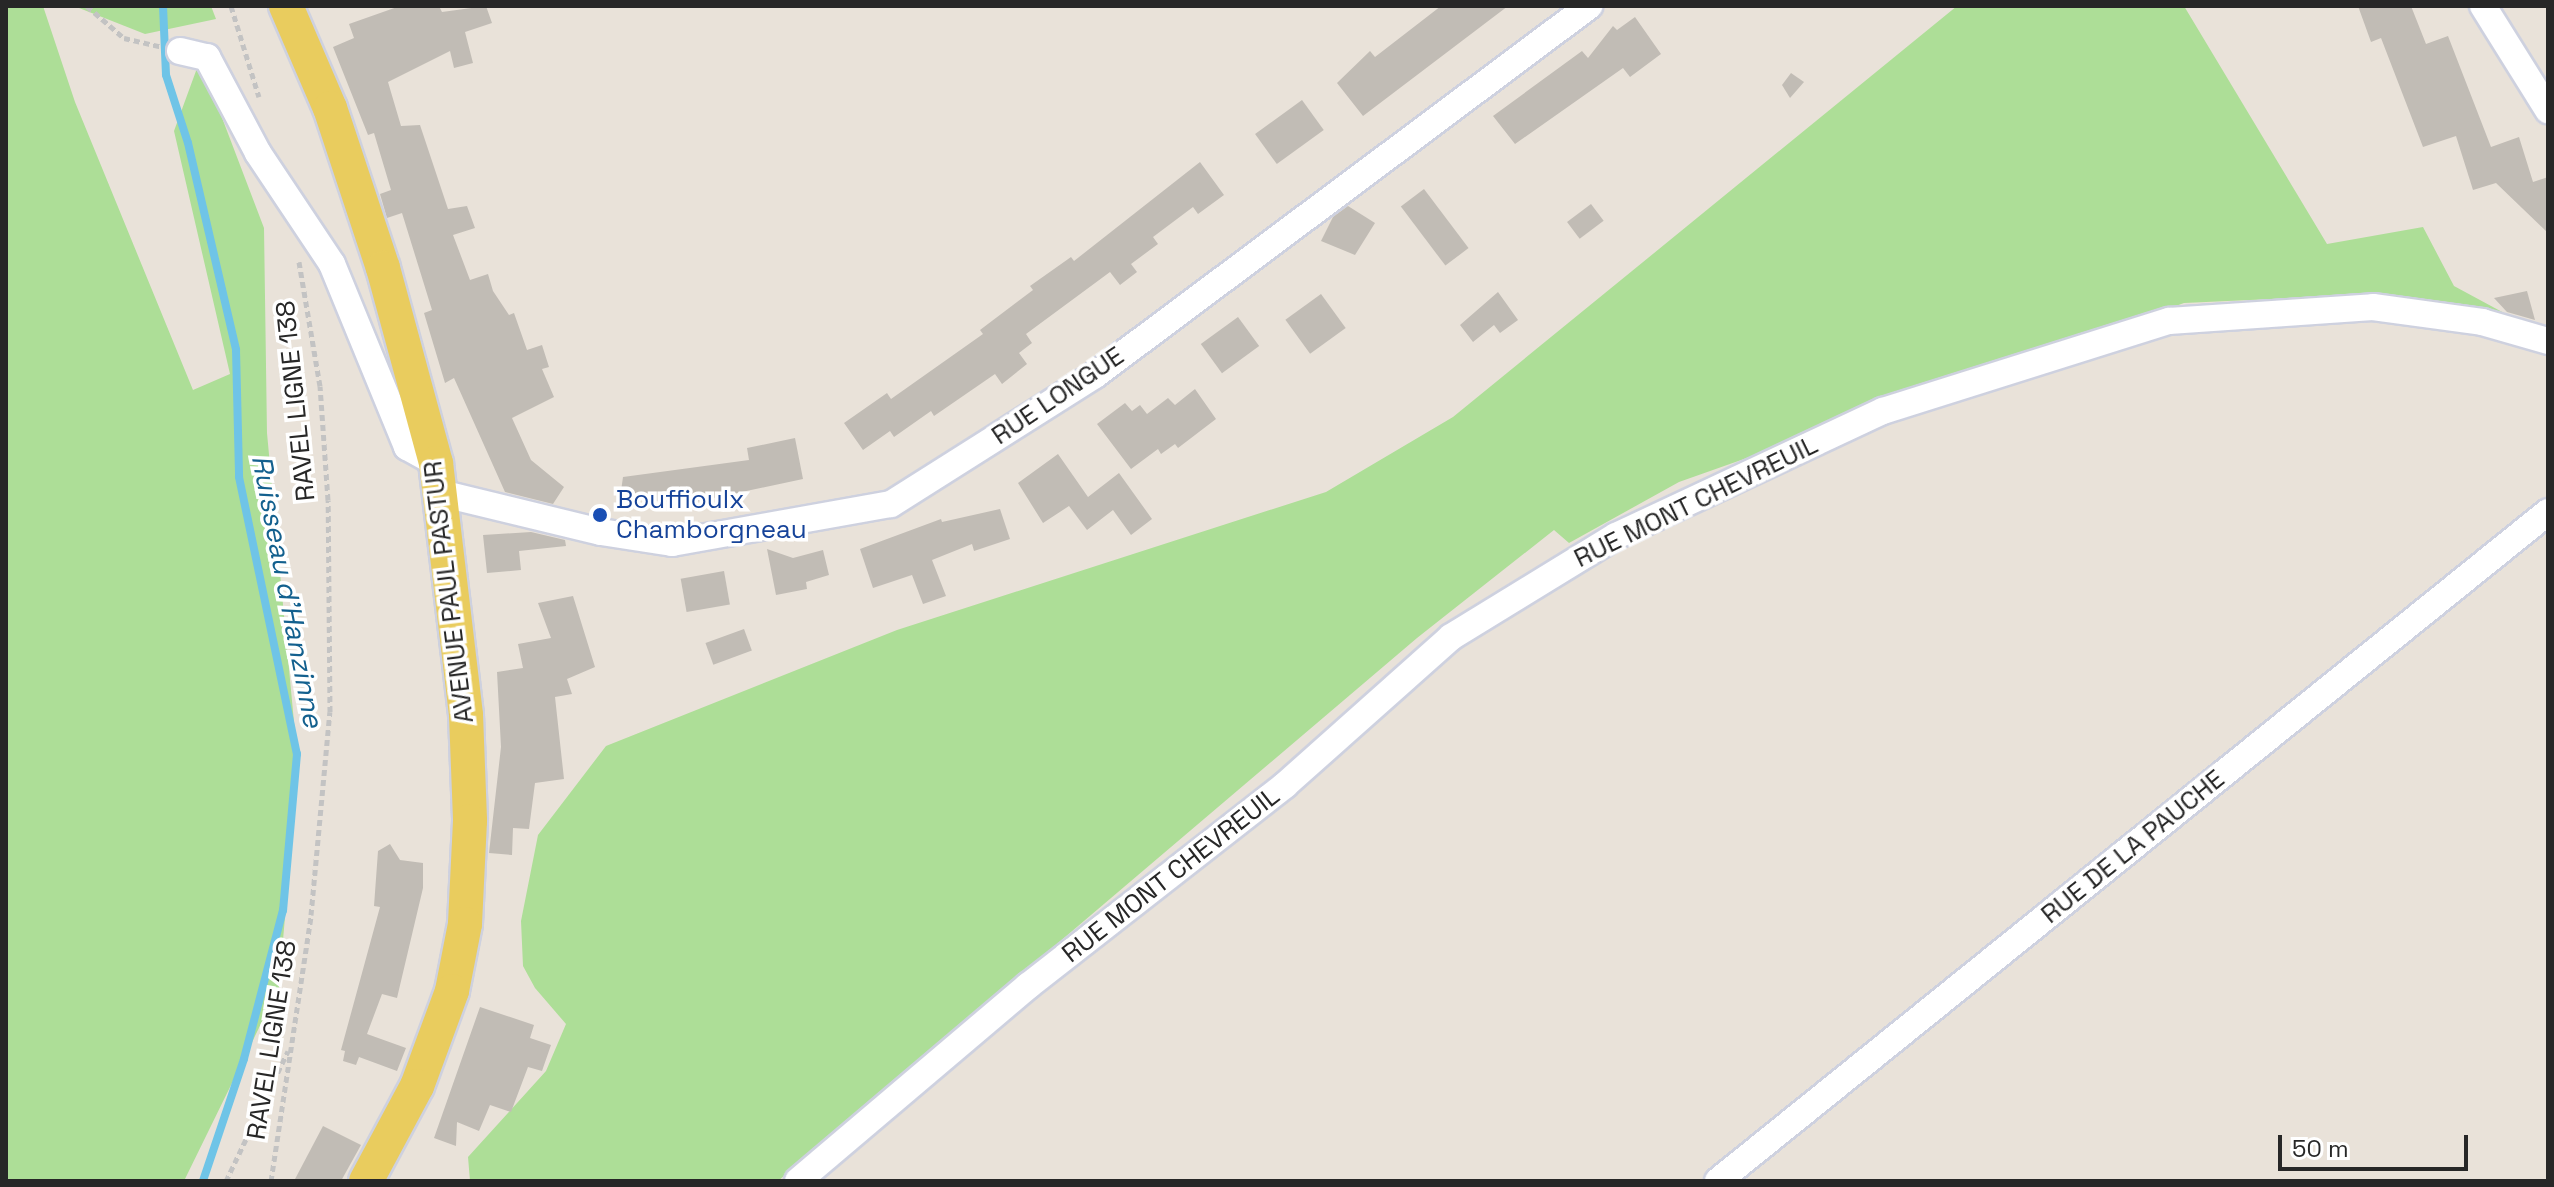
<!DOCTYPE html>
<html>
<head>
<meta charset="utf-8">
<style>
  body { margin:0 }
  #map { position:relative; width:2554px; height:1187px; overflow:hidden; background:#e9e2d9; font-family:"Space Grotesk",sans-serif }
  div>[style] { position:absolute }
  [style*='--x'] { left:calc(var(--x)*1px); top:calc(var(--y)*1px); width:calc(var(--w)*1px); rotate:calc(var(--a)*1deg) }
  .green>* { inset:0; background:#adde97 }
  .stream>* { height:8px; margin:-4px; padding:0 4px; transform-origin:4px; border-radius:4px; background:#6fc4e7 }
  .building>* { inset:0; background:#c1bcb5; transform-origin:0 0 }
  .path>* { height:5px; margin-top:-2.5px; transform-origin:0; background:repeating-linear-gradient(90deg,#c3c3c3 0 6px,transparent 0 10px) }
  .roads { filter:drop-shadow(2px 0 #ced1df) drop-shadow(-2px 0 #ced1df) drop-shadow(0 2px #ced1df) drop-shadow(0 -2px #ced1df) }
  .minor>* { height:26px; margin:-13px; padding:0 13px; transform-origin:13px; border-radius:13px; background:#fff }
  .major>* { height:34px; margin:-17px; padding:0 17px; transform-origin:17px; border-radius:17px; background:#e9cc5e }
  .dots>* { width:22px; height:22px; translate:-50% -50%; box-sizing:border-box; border:4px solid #fff; border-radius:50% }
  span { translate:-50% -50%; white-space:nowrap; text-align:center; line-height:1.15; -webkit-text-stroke:7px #fff; paint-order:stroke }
  .street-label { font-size:26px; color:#272727 }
  .transit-label { font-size:26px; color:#164399 }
  .left { translate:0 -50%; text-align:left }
  .water-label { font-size:28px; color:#13608e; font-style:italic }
  .frame { position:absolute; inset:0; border:8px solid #272727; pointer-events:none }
  .scale { position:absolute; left:2278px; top:1135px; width:190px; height:36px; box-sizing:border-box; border:4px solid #272727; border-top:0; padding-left:10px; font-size:24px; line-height:28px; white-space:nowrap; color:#272727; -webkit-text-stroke:6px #fff; paint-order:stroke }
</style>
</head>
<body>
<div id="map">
  <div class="green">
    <i style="clip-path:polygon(6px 6px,43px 6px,75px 102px,193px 390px,230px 374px,174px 131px,200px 60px,264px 228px,267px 433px,298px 765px,279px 987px,184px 1181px,6px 1181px)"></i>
    <i style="clip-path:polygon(74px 6px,211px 6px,216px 19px,145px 34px)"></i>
    <i style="clip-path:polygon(1957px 6px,2184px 6px,2327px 244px,2423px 227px,2454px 286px,2504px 313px,2380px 294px,2184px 303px,1679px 482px,1569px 543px,1554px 530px,1417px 638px,778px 1181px,470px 1181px,468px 1157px,546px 1071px,566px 1024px,535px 988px,523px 966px,521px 921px,538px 835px,606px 746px,897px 630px,1326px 492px,1453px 417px)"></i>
  </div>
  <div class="stream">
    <i style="--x:163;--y:6;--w:69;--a:87.5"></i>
    <i style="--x:166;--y:75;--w:71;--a:72.1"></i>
    <i style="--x:188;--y:143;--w:212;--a:76.9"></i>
    <i style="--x:236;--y:350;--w:127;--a:88.6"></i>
    <i style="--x:239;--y:477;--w:283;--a:78.2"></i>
    <i style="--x:297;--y:754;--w:157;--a:95.1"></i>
    <i style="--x:283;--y:910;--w:154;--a:104.7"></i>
    <i style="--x:244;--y:1059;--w:129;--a:108.6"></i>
  </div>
  <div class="building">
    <i style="clip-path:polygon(400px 6px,439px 6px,442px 12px,486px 6px,492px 23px,465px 32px,473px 63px,454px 68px,450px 51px,388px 82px,401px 126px,420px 125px,448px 209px,467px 206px,475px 228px,453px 235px,470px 280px,488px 274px,493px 291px,509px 315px,514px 313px,527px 350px,542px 345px,549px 367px,542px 369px,554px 397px,512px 418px,531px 460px,564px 487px,553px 504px,505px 492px,454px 378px,445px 383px,424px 313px,432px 310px,402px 213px,387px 218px,380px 194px,391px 190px,374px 133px,368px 135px,333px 47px,354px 38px,349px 24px)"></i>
    <i style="clip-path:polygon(1441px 6px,1508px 6px,1363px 116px,1337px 83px,1370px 51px,1375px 57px)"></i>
    <i style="clip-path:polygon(2358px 6px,2411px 6px,2426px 44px,2448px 36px,2491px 147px,2519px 137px,2533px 182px,2548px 177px,2548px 233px,2496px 183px,2473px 190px,2456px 136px,2423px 147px,2381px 38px,2371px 42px)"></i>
    <i style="clip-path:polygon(1635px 17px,1661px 54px,1630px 77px,1623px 68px,1515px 144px,1493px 116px,1582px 51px,1588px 58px,1613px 26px,1617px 30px)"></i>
    <i style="clip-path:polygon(1791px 73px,1804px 82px,1790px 98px,1782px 85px)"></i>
    <i style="left:1302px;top:100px;width:37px;height:58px;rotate:54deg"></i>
    <i style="clip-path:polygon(1200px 162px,1224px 195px,1198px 214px,1193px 207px,1153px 237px,1158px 244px,1131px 264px,1137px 272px,1120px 285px,1110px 272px,1026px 334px,1032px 343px,1019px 353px,1027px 364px,1002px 384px,995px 374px,934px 416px,931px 411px,894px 437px,890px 431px,863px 450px,844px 423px,887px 393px,891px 399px,983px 334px,980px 330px,1033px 290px,1030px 286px,1071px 257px,1074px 261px)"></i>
    <i style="left:1424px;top:189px;width:74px;height:29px;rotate:53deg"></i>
    <i style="left:1591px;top:204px;width:21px;height:30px;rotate:53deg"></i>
    <i style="clip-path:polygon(1348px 206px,1375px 223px,1355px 255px,1321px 241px,1333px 217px)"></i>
    <i style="clip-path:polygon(2527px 291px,2535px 320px,2507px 312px,2494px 298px)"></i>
    <i style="clip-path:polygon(1498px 292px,1518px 320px,1500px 333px,1494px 325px,1473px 342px,1460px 325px)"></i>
    <i style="left:1321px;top:294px;width:42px;height:44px;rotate:54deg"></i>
    <i style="left:1238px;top:317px;width:36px;height:46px;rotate:54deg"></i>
    <i style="clip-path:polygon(1195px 389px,1216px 419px,1178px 448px,1175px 444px,1161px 454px,1158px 449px,1131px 469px,1097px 424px,1125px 403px,1132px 411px,1140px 405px,1147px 414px,1168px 398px,1175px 405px)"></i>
    <i style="clip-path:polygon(795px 438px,803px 479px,671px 507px,670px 502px,620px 498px,623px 477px,749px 460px,747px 448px)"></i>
    <i style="clip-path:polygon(1058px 454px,1088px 497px,1119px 473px,1152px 519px,1131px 535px,1113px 510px,1087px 530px,1069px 506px,1043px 523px,1018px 483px)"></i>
    <i style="clip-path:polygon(1000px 509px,1010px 539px,974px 551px,972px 544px,932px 560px,946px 596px,923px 604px,912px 575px,873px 588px,860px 549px,941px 519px,942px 522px)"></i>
    <i style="clip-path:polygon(531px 532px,565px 540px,566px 546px,519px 551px,521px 570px,487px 573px,483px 535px)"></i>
    <i style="clip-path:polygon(767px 549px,793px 558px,823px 550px,829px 575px,806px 582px,807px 589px,776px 595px)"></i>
    <i style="left:724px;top:571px;width:34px;height:44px;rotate:80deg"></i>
    <i style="clip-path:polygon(573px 596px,595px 667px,567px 679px,572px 694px,555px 697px,564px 779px,535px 783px,529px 829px,513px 828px,512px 855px,489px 853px,501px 747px,497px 672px,523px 668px,518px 644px,551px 638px,538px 603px)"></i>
    <i style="left:744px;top:629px;width:23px;height:41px;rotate:70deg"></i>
    <i style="clip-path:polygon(390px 844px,400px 860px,423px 863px,423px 888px,397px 998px,382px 994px,367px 1034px,406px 1048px,397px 1071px,359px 1057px,356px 1065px,343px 1061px,345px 1051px,341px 1050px,380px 907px,374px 906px,378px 851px)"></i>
    <i style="clip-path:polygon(480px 1007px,534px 1025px,530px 1038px,551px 1045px,542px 1071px,528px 1067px,511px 1112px,490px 1105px,479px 1131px,457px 1122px,456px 1146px,434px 1138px)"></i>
    <i style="clip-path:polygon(323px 1126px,361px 1145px,341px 1181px,294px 1181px)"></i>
  </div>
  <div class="path">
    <i style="--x:87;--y:6;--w:49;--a:40.9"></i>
    <i style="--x:124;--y:38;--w:37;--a:13"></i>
    <i style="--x:231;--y:6;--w:95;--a:72.9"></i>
    <i style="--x:226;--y:1181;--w:144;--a:-64.5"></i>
    <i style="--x:271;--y:1181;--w:269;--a:-81.4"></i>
    <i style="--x:311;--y:915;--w:204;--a:-84.7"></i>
    <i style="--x:330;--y:712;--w:212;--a:-90.5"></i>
    <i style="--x:328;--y:500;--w:114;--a:-94"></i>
    <i style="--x:320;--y:386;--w:126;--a:-99.6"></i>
  </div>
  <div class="roads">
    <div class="minor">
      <i style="--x:2483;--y:6;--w:123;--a:58"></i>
      <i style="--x:180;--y:51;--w:28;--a:13"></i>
      <i style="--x:207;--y:57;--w:109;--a:62"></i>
      <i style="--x:258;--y:153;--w:133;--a:56.3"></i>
      <i style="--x:332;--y:264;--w:198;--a:67.7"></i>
      <i style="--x:407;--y:447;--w:33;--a:29"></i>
      <i style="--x:440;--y:493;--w:166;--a:13.6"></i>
      <i style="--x:601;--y:532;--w:72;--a:8.8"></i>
      <i style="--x:672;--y:543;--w:222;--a:-10.1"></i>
      <i style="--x:891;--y:504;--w:241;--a:-32.3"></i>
      <i style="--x:1095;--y:375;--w:617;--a:-36.76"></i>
      <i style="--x:798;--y:1181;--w:302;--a:-40.3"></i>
      <i style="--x:1028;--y:986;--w:326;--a:-38"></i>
      <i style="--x:1285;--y:785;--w:222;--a:-41.7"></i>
      <i style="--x:1451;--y:637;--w:193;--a:-31.5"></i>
      <i style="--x:1616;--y:536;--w:295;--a:-25.1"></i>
      <i style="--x:1883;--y:411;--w:300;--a:-17.5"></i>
      <i style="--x:2169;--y:321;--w:204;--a:-3.9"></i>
      <i style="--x:2373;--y:307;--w:110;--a:7.8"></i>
      <i style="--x:2482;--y:322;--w:69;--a:16.1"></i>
      <i style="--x:1718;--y:1181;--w:1066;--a:-38.87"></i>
    </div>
    <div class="major">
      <i style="--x:286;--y:6;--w:111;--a:66.7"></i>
      <i style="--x:330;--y:108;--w:169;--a:71.7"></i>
      <i style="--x:383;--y:268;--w:202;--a:74.8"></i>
      <i style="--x:436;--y:463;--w:254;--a:83.2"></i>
      <i style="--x:466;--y:715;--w:106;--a:87.8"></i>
      <i style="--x:470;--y:821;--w:103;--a:92.8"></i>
      <i style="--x:465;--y:924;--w:68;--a:101"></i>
      <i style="--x:452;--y:991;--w:101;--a:110.2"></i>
      <i style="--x:417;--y:1086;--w:108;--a:118.2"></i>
    </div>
  </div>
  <div class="dots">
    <i style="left:600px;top:515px;background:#1a4fb4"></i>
  </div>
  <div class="street-label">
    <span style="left:1058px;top:396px;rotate:-34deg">RUE LONGUE</span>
    <span style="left:296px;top:401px;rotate:-96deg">RAVEL LIGNE 138</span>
    <span style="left:1696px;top:502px;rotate:-26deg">RUE MONT CHEVREUIL</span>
    <span style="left:449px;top:592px;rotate:-97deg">AVENUE PAUL PASTUR</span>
    <span style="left:2133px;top:847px;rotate:-39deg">RUE DE LA PAUCHE</span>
    <span style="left:1171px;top:875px;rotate:-38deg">RUE MONT CHEVREUIL</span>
    <span style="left:272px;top:1040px;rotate:-81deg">RAVEL LIGNE 138</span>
  </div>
  <div class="transit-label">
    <span class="left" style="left:616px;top:515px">Bouffioulx<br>Chamborgneau</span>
  </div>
  <div class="water-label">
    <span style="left:288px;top:591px;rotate:79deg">Ruisseau d'Hanzinne</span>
  </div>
  <div class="frame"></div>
  <div class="scale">50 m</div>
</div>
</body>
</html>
